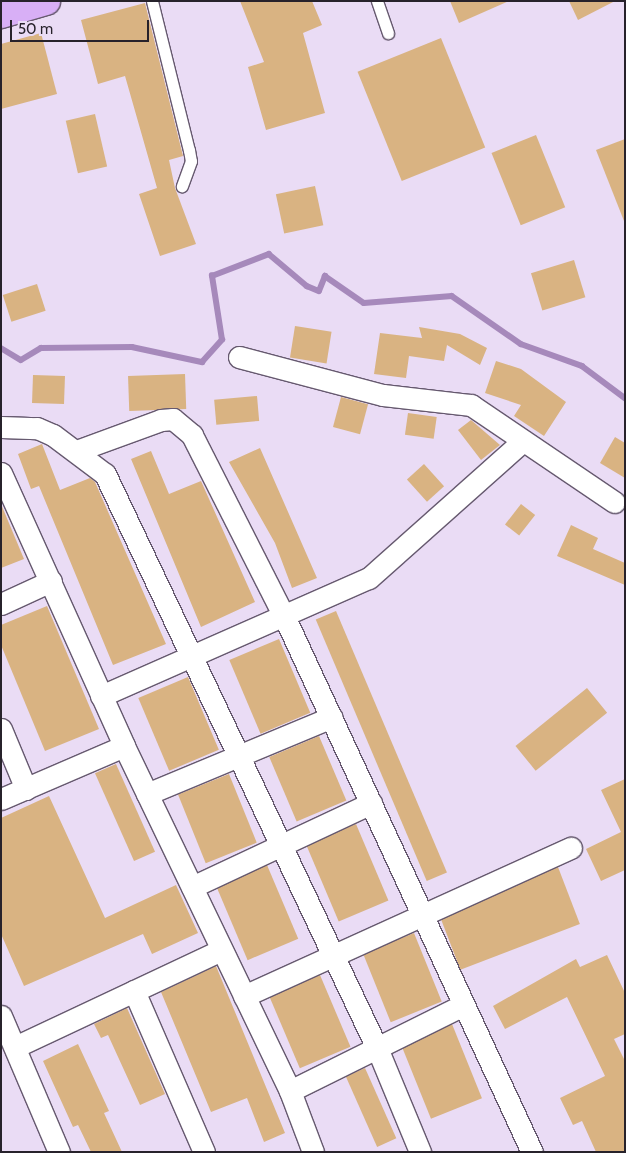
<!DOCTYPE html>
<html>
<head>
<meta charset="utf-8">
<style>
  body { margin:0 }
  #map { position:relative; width:626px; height:1153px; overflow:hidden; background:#eadcf5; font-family:Cabin,sans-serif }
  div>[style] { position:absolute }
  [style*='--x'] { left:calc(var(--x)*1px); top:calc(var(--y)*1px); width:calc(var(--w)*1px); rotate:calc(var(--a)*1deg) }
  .stream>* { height:5.5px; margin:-2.75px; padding:0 2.75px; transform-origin:2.75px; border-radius:2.75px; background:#a689bb }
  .building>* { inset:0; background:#d9b382; transform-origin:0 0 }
  .roads { filter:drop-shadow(1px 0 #66596f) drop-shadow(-1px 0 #66596f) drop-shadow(0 1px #66596f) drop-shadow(0 -1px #66596f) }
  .service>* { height:11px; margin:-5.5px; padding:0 5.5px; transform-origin:5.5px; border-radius:5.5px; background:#fff }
  .minor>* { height:21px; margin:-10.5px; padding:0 10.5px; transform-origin:10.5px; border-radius:10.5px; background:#fff }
  .trunk>* { height:28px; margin:-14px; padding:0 14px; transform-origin:14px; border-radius:14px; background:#d8aff6 }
  span { translate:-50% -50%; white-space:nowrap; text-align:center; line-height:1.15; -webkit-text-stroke:5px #eadcf5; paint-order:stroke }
  .frame { position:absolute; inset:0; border:2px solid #27222b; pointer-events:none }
  .scale { position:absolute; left:10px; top:20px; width:139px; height:22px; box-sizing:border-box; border:2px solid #27222b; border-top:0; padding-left:6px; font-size:15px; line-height:18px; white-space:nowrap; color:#27222b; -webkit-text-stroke:4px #eadcf5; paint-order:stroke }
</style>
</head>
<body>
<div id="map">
  <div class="stream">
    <i style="--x:1;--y:348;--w:23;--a:31"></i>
    <i style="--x:21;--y:360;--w:23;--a:-31"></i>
    <i style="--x:41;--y:348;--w:91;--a:-0.6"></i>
    <i style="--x:132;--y:347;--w:72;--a:12.1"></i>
    <i style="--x:202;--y:362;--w:30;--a:-48"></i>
    <i style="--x:222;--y:340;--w:65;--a:-98.9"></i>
    <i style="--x:212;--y:276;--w:61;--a:-21.1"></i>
    <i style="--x:269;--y:254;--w:50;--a:40.1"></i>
    <i style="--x:307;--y:286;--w:13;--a:23"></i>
    <i style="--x:319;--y:291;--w:16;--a:-68"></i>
    <i style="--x:325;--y:276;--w:47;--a:34.7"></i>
    <i style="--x:364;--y:303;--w:88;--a:-4.5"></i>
    <i style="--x:452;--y:296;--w:84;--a:34.8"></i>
    <i style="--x:521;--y:344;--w:65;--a:19.8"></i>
    <i style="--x:582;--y:366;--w:54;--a:36.7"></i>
  </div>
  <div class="building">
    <i style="clip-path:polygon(240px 1px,312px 1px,322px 25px,303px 33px,325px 113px,266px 130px,248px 67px,264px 62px)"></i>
    <i style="clip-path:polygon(450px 1px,509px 1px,459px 23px)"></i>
    <i style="clip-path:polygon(569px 1px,615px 1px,578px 20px)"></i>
    <i style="clip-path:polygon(145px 3px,183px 156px,169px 160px,175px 188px,196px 244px,160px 256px,139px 194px,157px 188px,125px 76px,98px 84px,81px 20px)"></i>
    <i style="clip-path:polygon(41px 33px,57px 94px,1px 109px,1px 44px)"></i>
    <i style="left:441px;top:38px;width:118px;height:90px;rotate:68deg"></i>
    <i style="left:95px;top:114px;width:54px;height:30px;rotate:77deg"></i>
    <i style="left:536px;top:135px;width:78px;height:48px;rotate:68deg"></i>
    <i style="clip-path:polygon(625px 139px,625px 220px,624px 221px,596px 150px)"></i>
    <i style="left:315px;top:186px;width:40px;height:40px;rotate:78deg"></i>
    <i style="left:574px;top:260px;width:39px;height:45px;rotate:73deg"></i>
    <i style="left:37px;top:284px;width:28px;height:36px;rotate:72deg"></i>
    <i style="left:295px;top:326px;width:37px;height:32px;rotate:9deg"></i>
    <i style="clip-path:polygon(419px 327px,460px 334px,487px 348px,480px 365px,447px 345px,444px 361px,409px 356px,406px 378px,374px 374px,380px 333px,422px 338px)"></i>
    <i style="clip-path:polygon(496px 361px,521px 369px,566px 402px,544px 436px,514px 416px,521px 405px,485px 393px)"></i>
    <i style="left:185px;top:374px;width:35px;height:57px;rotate:88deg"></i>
    <i style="left:33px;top:375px;width:32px;height:28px;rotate:2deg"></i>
    <i style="left:257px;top:396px;width:25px;height:43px;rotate:85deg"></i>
    <i style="left:341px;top:397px;width:28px;height:31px;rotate:15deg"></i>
    <i style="left:408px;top:413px;width:29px;height:22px;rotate:8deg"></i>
    <i style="clip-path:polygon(471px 420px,500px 445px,481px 460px,458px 430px)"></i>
    <i style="clip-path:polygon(615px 437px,625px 443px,625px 478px,600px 463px)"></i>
    <i style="clip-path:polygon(42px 444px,60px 490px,90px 478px,95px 482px,166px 644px,113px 665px,39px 486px,31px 489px,18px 454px)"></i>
    <i style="clip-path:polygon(260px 448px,317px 578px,292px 588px,275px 543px,229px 462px)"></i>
    <i style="clip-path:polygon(151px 451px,169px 494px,201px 481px,255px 602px,201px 627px,131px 459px)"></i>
    <i style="left:424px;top:464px;width:30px;height:23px;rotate:48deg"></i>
    <i style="clip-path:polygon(1px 504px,24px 559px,1px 568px)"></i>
    <i style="left:521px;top:504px;width:18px;height:26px;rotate:38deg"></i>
    <i style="clip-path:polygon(571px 525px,598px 538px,593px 549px,625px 563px,625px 585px,557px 556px)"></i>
    <i style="clip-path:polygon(47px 606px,99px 729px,45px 751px,1px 645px,1px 625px)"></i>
    <i style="left:336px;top:611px;width:284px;height:22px;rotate:67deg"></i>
    <i style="left:279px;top:639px;width:80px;height:54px;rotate:67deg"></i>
    <i style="left:188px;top:677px;width:79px;height:54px;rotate:67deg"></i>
    <i style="left:587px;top:688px;width:32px;height:92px;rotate:51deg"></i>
    <i style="left:319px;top:736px;width:70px;height:54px;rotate:67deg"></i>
    <i style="left:116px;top:764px;width:96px;height:23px;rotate:66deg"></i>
    <i style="left:229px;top:774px;width:74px;height:55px;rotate:68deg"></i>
    <i style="clip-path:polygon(625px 779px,625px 870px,601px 881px,586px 849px,621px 832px,601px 790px)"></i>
    <i style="clip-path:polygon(49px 796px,105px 918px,176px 885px,198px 933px,152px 954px,143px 934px,24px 986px,1px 934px,1px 818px)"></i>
    <i style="left:356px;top:824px;width:83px;height:54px;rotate:67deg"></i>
    <i style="left:267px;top:865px;width:80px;height:55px;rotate:67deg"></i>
    <i style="left:558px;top:867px;width:61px;height:128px;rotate:69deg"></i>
    <i style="left:414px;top:933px;width:74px;height:55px;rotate:68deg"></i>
    <i style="clip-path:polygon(607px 955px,625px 993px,625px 1034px,614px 1039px,625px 1061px,625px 1152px,596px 1152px,582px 1121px,573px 1125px,560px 1098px,605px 1076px,567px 997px,505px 1029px,493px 1006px,576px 959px,580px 967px)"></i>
    <i style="clip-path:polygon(216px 966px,285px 1133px,264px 1142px,247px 1098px,211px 1112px,161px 992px)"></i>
    <i style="left:320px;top:975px;width:78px;height:55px;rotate:67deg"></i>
    <i style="clip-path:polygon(127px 1008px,165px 1094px,140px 1105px,108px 1035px,101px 1038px,94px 1024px)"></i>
    <i style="left:452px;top:1024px;width:80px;height:55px;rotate:68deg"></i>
    <i style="clip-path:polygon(78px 1044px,109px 1111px,104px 1113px,122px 1152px,91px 1152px,78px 1125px,73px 1127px,43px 1061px)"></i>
    <i style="left:365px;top:1068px;width:77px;height:21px;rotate:66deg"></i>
  </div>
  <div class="roads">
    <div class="service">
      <i style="--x:152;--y:1;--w:154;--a:76.1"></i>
      <i style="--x:189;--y:150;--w:11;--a:80"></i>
      <i style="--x:191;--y:161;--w:27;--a:110"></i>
      <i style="--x:377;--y:1;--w:34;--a:71"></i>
    </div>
    <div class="minor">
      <i style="--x:239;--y:357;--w:149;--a:14.8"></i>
      <i style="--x:383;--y:395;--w:89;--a:6.5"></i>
      <i style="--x:471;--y:405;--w:173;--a:34.1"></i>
      <i style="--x:1;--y:427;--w:36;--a:2"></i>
      <i style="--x:37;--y:428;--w:17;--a:24"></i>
      <i style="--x:53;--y:435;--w:65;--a:36.9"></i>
      <i style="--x:105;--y:474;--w:635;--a:64.65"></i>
      <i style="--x:377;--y:1048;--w:113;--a:67.5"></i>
      <i style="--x:79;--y:450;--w:87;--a:-20.1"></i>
      <i style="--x:161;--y:420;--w:12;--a:-5"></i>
      <i style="--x:173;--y:419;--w:25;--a:40"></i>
      <i style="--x:192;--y:435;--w:205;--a:63.1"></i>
      <i style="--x:285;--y:618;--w:588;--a:65.18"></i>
      <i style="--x:1;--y:473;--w:299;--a:65.7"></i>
      <i style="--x:124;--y:746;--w:383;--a:64.3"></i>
      <i style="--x:290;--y:1091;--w:65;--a:69.3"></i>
      <i style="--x:1;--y:604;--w:55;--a:-24.7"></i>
      <i style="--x:101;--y:696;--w:293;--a:-23.8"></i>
      <i style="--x:369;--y:578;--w:206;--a:-41.7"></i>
      <i style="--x:1;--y:729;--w:65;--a:67.4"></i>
      <i style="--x:147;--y:794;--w:200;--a:-22.6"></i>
      <i style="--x:1;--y:799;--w:134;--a:-23.3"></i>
      <i style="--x:192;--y:887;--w:198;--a:-25.1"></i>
      <i style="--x:134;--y:991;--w:176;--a:66.5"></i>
      <i style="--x:244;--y:996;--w:359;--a:-24.4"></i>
      <i style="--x:1;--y:1016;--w:148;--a:66.9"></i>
      <i style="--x:15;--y:1047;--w:228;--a:-25.2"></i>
      <i style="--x:290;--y:1091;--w:193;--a:-26.4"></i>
    </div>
    <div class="trunk">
      <i style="--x:1;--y:14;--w:47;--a:-16.1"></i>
    </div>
  </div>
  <div class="frame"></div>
  <div class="scale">50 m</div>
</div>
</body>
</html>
